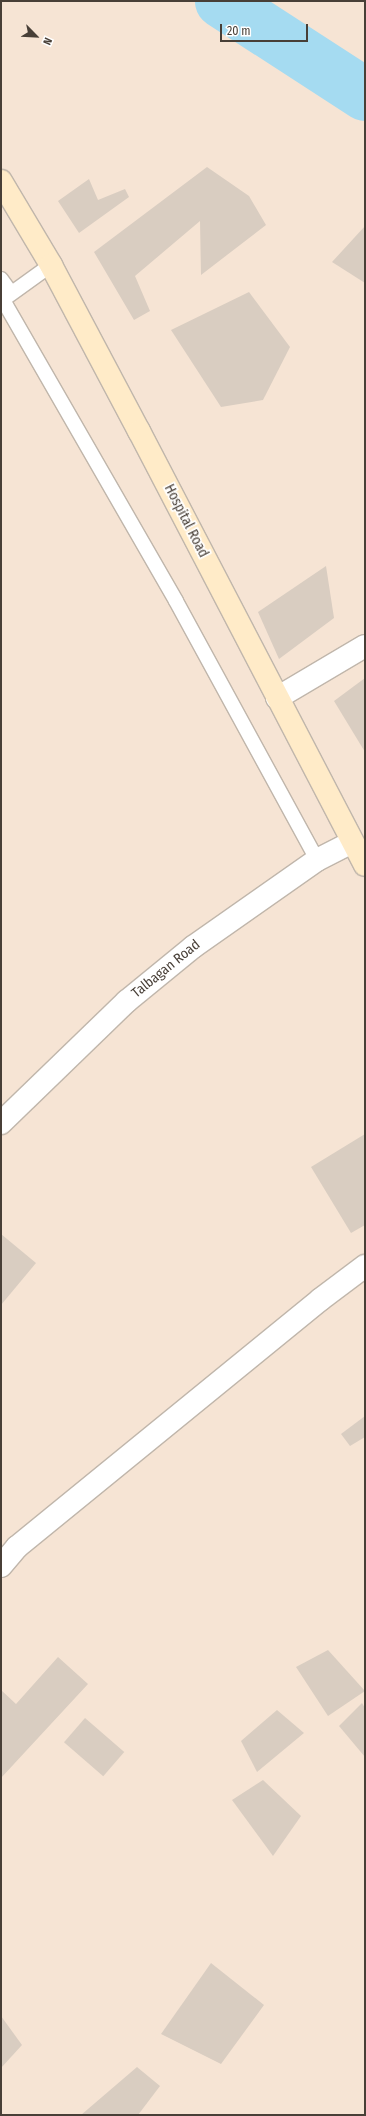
<!DOCTYPE html>
<html>
<head>
<meta charset="utf-8">
<style>
  body { margin:0 }
  #map { position:relative; width:366px; height:2116px; overflow:hidden; background:#f4efe9; font-family:"Fira Sans Condensed",sans-serif }
  div>[style] { position:absolute }
  [style*='--x'] { left:calc(var(--x)*1px); top:calc(var(--y)*1px); width:calc(var(--w)*1px); rotate:calc(var(--a)*1deg) }
  .commercial>* { inset:0; background:#f6e4d4; transform-origin:0 0 }
  .river>* { height:53px; margin:-26.5px; padding:0 26.5px; transform-origin:26.5px; border-radius:26.5px; background:#a5dbf1 }
  .building>* { inset:0; background:#d9cdc1; transform-origin:0 0 }
  .roads { filter:drop-shadow(1px 0 #c0b6ab) drop-shadow(-1px 0 #c0b6ab) drop-shadow(0 1px #c0b6ab) drop-shadow(0 -1px #c0b6ab) }
  .lane>* { height:14px; margin:-7px; padding:0 7px; transform-origin:7px; border-radius:7px; background:#fff }
  .street>* { height:22px; margin:-11px; padding:0 11px; transform-origin:11px; border-radius:11px; background:#fff }
  .secondary>* { height:22px; margin:-11px; padding:0 11px; transform-origin:11px; border-radius:11px; background:#ffebc8 }
  span { translate:-50% -50%; white-space:nowrap; text-align:center; line-height:1.15; -webkit-text-stroke:3.5px #fff; paint-order:stroke }
  .street-label { font-size:14px; color:#483f37 }
  .frame { position:absolute; inset:0; border:2px solid #483f37; pointer-events:none }
  .north { position:absolute; left:16px; top:16px; width:40px; height:40px; -webkit-text-stroke:3px #fff; paint-order:stroke; rotate:114deg; font-size:11px; font-weight:700; line-height:16px; text-align:center; color:#483f37 }
  .north::after { content:''; display:block; margin:auto; width:14px; height:18px; background:#483f37; clip-path:polygon(50% 0,100% 100%,50% 72%,0 100%) }
  .scale { position:absolute; left:220px; top:24px; width:88px; height:18px; box-sizing:border-box; border:2px solid #483f37; border-top:0; padding-left:5px; font-size:12px; line-height:14px; white-space:nowrap; color:#483f37; -webkit-text-stroke:3px #fff; paint-order:stroke }
</style>
</head>
<body>
<div id="map">
  <div class="commercial">
    <i style="left:1px;top:1px;width:364px;height:2114px"></i>
  </div>
  <div class="river">
    <i style="--x:221;--y:1;--w:171;--a:32.9"></i>
  </div>
  <div class="building">
    <i style="clip-path:polygon(207px 167px,249px 196px,266px 225px,201px 275px,200px 221px,135px 276px,150px 311px,134px 320px,94px 252px)"></i>
    <i style="clip-path:polygon(89px 179px,98px 200px,125px 189px,129px 197px,79px 233px,58px 201px)"></i>
    <i style="clip-path:polygon(365px 226px,365px 283px,332px 262px)"></i>
    <i style="clip-path:polygon(249px 292px,290px 347px,263px 400px,221px 407px,171px 330px)"></i>
    <i style="clip-path:polygon(326px 566px,334px 618px,279px 659px,258px 612px)"></i>
    <i style="clip-path:polygon(365px 678px,365px 752px,334px 701px)"></i>
    <i style="clip-path:polygon(365px 1134px,365px 1225px,351px 1233px,311px 1167px)"></i>
    <i style="clip-path:polygon(1px 1234px,36px 1263px,1px 1305px)"></i>
    <i style="clip-path:polygon(365px 1416px,365px 1437px,350px 1446px,341px 1434px)"></i>
    <i style="clip-path:polygon(328px 1650px,365px 1691px,328px 1716px,296px 1667px)"></i>
    <i style="clip-path:polygon(58px 1657px,88px 1684px,1px 1778px,1px 1690px,16px 1704px)"></i>
    <i style="clip-path:polygon(362px 1703px,365px 1708px,365px 1757px,339px 1726px)"></i>
    <i style="clip-path:polygon(277px 1710px,304px 1733px,257px 1772px,241px 1741px)"></i>
    <i style="left:85px;top:1718px;width:52px;height:32px;rotate:41deg"></i>
    <i style="clip-path:polygon(263px 1780px,301px 1816px,273px 1856px,232px 1800px)"></i>
    <i style="clip-path:polygon(211px 1963px,264px 2005px,221px 2064px,161px 2034px)"></i>
    <i style="clip-path:polygon(1px 2016px,22px 2045px,1px 2068px)"></i>
    <i style="clip-path:polygon(137px 2067px,160px 2086px,138px 2115px,81px 2115px)"></i>
  </div>
  <div class="roads">
    <div class="lane">
      <i style="--x:1;--y:279;--w:17;--a:54"></i>
      <i style="--x:3;--y:300;--w:347;--a:60.1"></i>
      <i style="--x:176;--y:601;--w:295;--a:61.4"></i>
      <i style="--x:1;--y:301;--w:62;--a:-35.8"></i>
    </div>
    <div class="street">
      <i style="--x:277;--y:698;--w:102;--a:-30.6"></i>
      <i style="--x:1;--y:1123;--w:175;--a:-44.1"></i>
      <i style="--x:127;--y:1001;--w:85;--a:-39.3"></i>
      <i style="--x:193;--y:947;--w:151;--a:-35.1"></i>
      <i style="--x:317;--y:860;--w:39;--a:-27"></i>
      <i style="--x:1;--y:1566;--w:25;--a:-50"></i>
      <i style="--x:17;--y:1547;--w:392;--a:-39.2"></i>
      <i style="--x:321;--y:1299;--w:55;--a:-36.9"></i>
    </div>
    <div class="secondary">
      <i style="--x:1;--y:181;--w:98;--a:59.2"></i>
      <i style="--x:51;--y:265;--w:188;--a:62.1"></i>
      <i style="--x:139;--y:431;--w:489;--a:62.5"></i>
    </div>
  </div>
  <div class="street-label">
    <span style="left:186px;top:521px;rotate:63deg">Hospital Road</span>
    <span style="left:166px;top:969px;rotate:-39deg">Talbagan Road</span>
  </div>
  <div class="frame"></div>
  <div class="north">N</div>
  <div class="scale">20 m</div>
</div>
</body>
</html>
